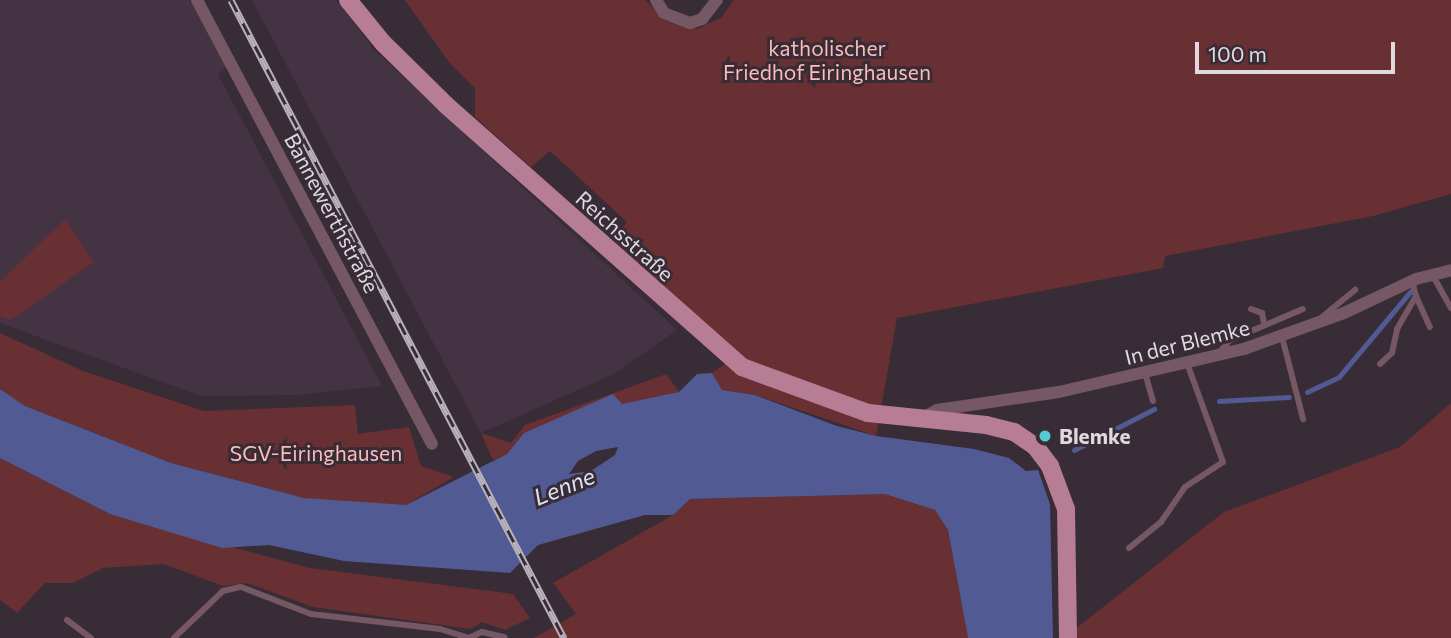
<!DOCTYPE html>
<html>
<head>
<meta charset="utf-8">
<style>
  body { margin:0 }
  #map { position:relative; width:1451px; height:638px; overflow:hidden; background:#382c37; font-family:Commissioner,sans-serif }
  div>[style] { position:absolute }
  [style*='--x'] { left:calc(var(--x)*1px); top:calc(var(--y)*1px); width:calc(var(--w)*1px); rotate:calc(var(--a)*1deg) }
  .built>* { inset:0; background:#443343 }
  .green>* { inset:0; background:#683032 }
  .water>* { inset:0; background:#525a93 }
  .stream>* { height:4.5px; margin:-2.25px; padding:0 2.25px; transform-origin:2.25px; border-radius:2.25px; background:#525a93 }
  .service>* { height:6px; margin:-3px; padding:0 3px; transform-origin:3px; border-radius:3px; background:#755863 }
  .minor>* { height:12px; margin:-6px; padding:0 6px; transform-origin:6px; border-radius:6px; background:#755863 }
  .primary>* { height:18px; margin:-9px; padding:0 9px; transform-origin:9px; border-radius:9px; background:#b77d94 }
  .rail>* { height:7px; margin-top:-3.5px; transform-origin:0; background:repeating-linear-gradient(90deg,#382c37 0 13px,#bab2ba 0 26px); box-sizing:border-box; border-block:2px solid #bab2ba }
  .dots>* { width:19px; height:19px; translate:-50% -50%; box-sizing:border-box; border:4px solid #382c37; border-radius:50% }
  span { translate:-50% -50%; white-space:nowrap; text-align:center; line-height:1.15; -webkit-text-stroke:6px #382c37; paint-order:stroke }
  .park-label { font-size:21px; color:#fbbcba }
  .street-label { font-size:21px; color:#e0d9e0 }
  .poi-label { font-size:21px; color:#e0d9e0; font-weight:700 }
  .left { translate:0 -50%; text-align:left }
  .water-label { font-size:23px; color:#dee2f4; font-style:italic }
  .scale { position:absolute; left:1195px; top:42px; width:200px; height:32px; box-sizing:border-box; border:4px solid #e0d9e0; border-top:0; padding-left:9px; font-size:21px; line-height:24px; white-space:nowrap; color:#e0d9e0; -webkit-text-stroke:5px #382c37; paint-order:stroke }
</style>
</head>
<body>
<div id="map">
  <div class="built">
    <i style="clip-path:polygon(0 0,190px 0,232px 64px,218px 74px,382px 386px,298px 395px,201px 396px,0 323px)"></i>
    <i style="clip-path:polygon(252px 0,336px 0,374px 50px,677px 330px,614px 374px,481px 433px)"></i>
  </div>
  <div class="green">
    <i style="clip-path:polygon(405px 0,645px 0,667px 21px,697px 29px,721px 18px,734px 0,1451px 0,1451px 194px,1373px 216px,1165px 256px,1163px 268px,897px 318px,876px 436px,755px 395px,722px 390px,712px 373px,739px 354px,613px 240px,627px 222px,550px 151px,531px 167px,475px 117px,475px 88px,449px 62px)"></i>
    <i style="clip-path:polygon(65px 219px,94px 262px,11px 320px,0 316px,0 282px)"></i>
    <i style="clip-path:polygon(0 333px,83px 371px,204px 411px,355px 405px,358px 434px,409px 427px,421px 466px,454px 477px,406px 505px,356px 504px,304px 498px,171px 463px,25px 406px,0 389px)"></i>
    <i style="clip-path:polygon(666px 374px,679px 392px,524px 433px,507px 454px,493px 460px,481px 433px,511px 443px,525px 425px)"></i>
    <i style="clip-path:polygon(1451px 403px,1451px 638px,1073px 638px,1074px 630px,1224px 512px,1400px 447px)"></i>
    <i style="clip-path:polygon(0 458px,110px 514px,310px 568px,513px 594px,530px 618px,505px 630px,482px 622px,471px 629px,313px 607px,247px 583px,223px 586px,164px 564px,103px 568px,73px 583px,45px 583px,17px 613px,0 600px)"></i>
    <i style="clip-path:polygon(885px 494px,935px 510px,948px 530px,968px 638px,534px 638px,576px 614px,553px 583px,673px 515px,690px 499px)"></i>
  </div>
  <div class="water">
    <i style="clip-path:polygon(evenodd,712px 373px,722px 390px,755px 395px,837px 426px,876px 436px,974px 449px,1009px 458px,1026px 471px,1038px 470px,1050px 504px,1053px 638px,968px 638px,948px 530px,935px 510px,885px 494px,690px 499px,673px 515px,645px 515px,538px 545px,510px 573px,344px 561px,269px 545px,222px 548px,110px 514px,0 458px,0 389px,25px 406px,171px 463px,304px 498px,406px 505px,507px 454px,524px 433px,613px 394px,622px 404px,679px 392px,697px 374px,712px 373px,618px 447px,615px 455px,591px 471px,569px 474px,578px 461px,596px 451px,618px 447px)"></i>
  </div>
  <div class="stream">
    <i style="--x:1307;--y:392;--w:35;--a:-25"></i>
    <i style="--x:1339;--y:377;--w:111;--a:-50.1"></i>
    <i style="--x:1219;--y:401;--w:70;--a:-3.3"></i>
    <i style="--x:1074;--y:450;--w:90;--a:-27.1"></i>
  </div>
  <div class="service">
    <i style="--x:1432;--y:274;--w:39;--a:61"></i>
    <i style="--x:1416;--y:296;--w:34;--a:66"></i>
    <i style="--x:1251;--y:309;--w:12;--a:20"></i>
    <i style="--x:1262;--y:313;--w:10;--a:79"></i>
    <i style="--x:1322;--y:317;--w:43;--a:-39.3"></i>
    <i style="--x:1282;--y:337;--w:85;--a:75.6"></i>
    <i style="--x:1219;--y:353;--w:17;--a:-50"></i>
    <i style="--x:1230;--y:340;--w:79;--a:-23"></i>
    <i style="--x:1380;--y:364;--w:16;--a:-43"></i>
    <i style="--x:1392;--y:353;--w:25;--a:-78"></i>
    <i style="--x:1397;--y:329;--w:38;--a:-60"></i>
    <i style="--x:1416;--y:296;--w:16;--a:-105"></i>
    <i style="--x:1145;--y:373;--w:29;--a:74"></i>
    <i style="--x:1129;--y:548;--w:41;--a:-39.1"></i>
    <i style="--x:1161;--y:522;--w:42;--a:-55.6"></i>
    <i style="--x:1185;--y:487;--w:45;--a:-33.3"></i>
    <i style="--x:1223;--y:462;--w:105;--a:-110"></i>
    <i style="--x:67;--y:620;--w:30;--a:37"></i>
    <i style="--x:174;--y:638;--w:68;--a:-43.8"></i>
    <i style="--x:223;--y:591;--w:18;--a:-13"></i>
    <i style="--x:241;--y:587;--w:75;--a:21.1"></i>
    <i style="--x:311;--y:614;--w:130;--a:6.6"></i>
    <i style="--x:440;--y:629;--w:30;--a:17"></i>
    <i style="--x:469;--y:638;--w:14;--a:-25"></i>
    <i style="--x:482;--y:632;--w:23;--a:13"></i>
  </div>
  <div class="minor">
    <i style="--x:197;--y:0;--w:502;--a:62.11"></i>
    <i style="--x:656;--y:0;--w:15;--a:58"></i>
    <i style="--x:664;--y:13;--w:28;--a:21"></i>
    <i style="--x:690;--y:23;--w:13;--a:-18"></i>
    <i style="--x:702;--y:19;--w:24;--a:-52"></i>
    <i style="--x:923;--y:418;--w:16;--a:-30"></i>
    <i style="--x:937;--y:410;--w:123;--a:-8.4"></i>
    <i style="--x:1059;--y:392;--w:190;--a:-13.1"></i>
    <i style="--x:1244;--y:349;--w:106;--a:-19.8"></i>
    <i style="--x:1344;--y:313;--w:80;--a:-25.3"></i>
    <i style="--x:1416;--y:279;--w:36;--a:-14"></i>
  </div>
  <div class="primary">
    <i style="--x:348;--y:0;--w:55;--a:50.9"></i>
    <i style="--x:383;--y:43;--w:88;--a:44.5"></i>
    <i style="--x:446;--y:105;--w:395;--a:41.5"></i>
    <i style="--x:742;--y:367;--w:134;--a:20.1"></i>
    <i style="--x:868;--y:413;--w:119;--a:5.8"></i>
    <i style="--x:986;--y:425;--w:29;--a:14"></i>
    <i style="--x:1014;--y:432;--w:25;--a:34"></i>
    <i style="--x:1035;--y:446;--w:25;--a:53"></i>
    <i style="--x:1050;--y:466;--w:46;--a:69.6"></i>
    <i style="--x:1066;--y:509;--w:129;--a:89.1"></i>
  </div>
  <div class="rail">
    <i style="--x:231;--y:0;--w:720;--a:62.44"></i>
  </div>
  <div class="dots">
    <i style="left:1045px;top:436px;background:#52ccd1"></i>
  </div>
  <div class="park-label">
    <span style="left:827px;top:60px">katholischer<br>Friedhof Eiringhausen</span>
    <span style="left:316px;top:453px">SGV-Eiringhausen</span>
  </div>
  <div class="street-label">
    <span style="left:332px;top:213px;rotate:62deg">Bannewerthstraße</span>
    <span style="left:625px;top:236px;rotate:42deg">Reichsstraße</span>
    <span style="left:1187px;top:342px;rotate:-14deg">In der Blemke</span>
  </div>
  <div class="poi-label">
    <span class="left" style="left:1059px;top:436px">Blemke</span>
  </div>
  <div class="water-label">
    <span style="left:564px;top:486px;rotate:-22deg">Lenne</span>
  </div>
  <div class="scale">100 m</div>
</div>
</body>
</html>
